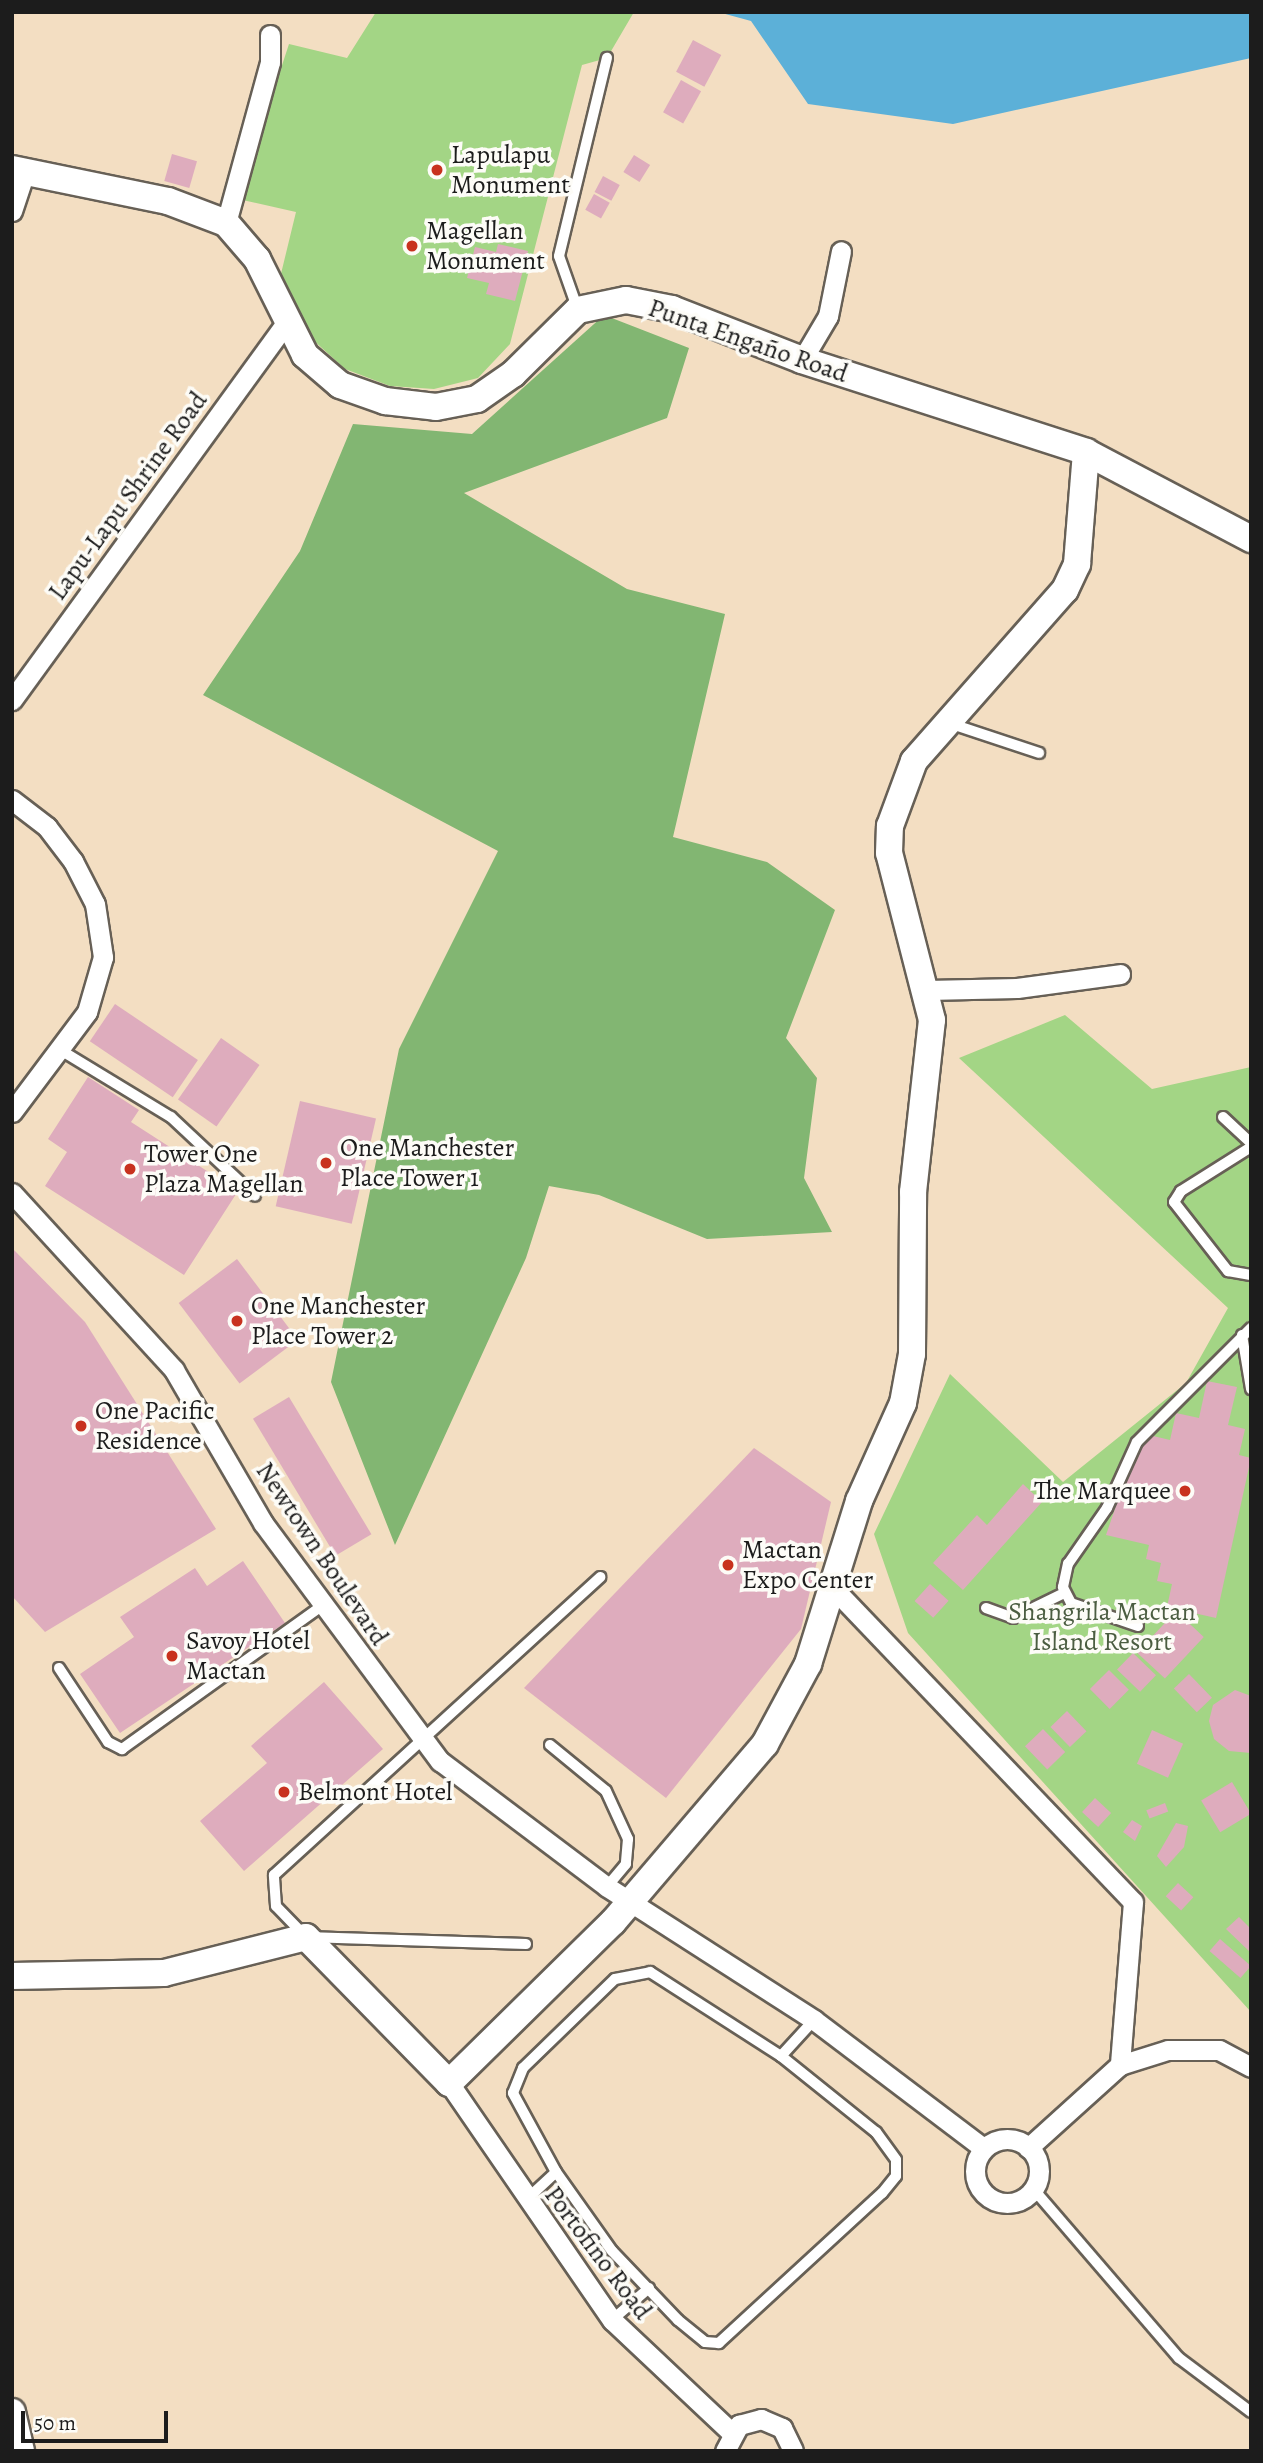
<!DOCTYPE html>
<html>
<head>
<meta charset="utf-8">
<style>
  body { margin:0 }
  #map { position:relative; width:1263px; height:2463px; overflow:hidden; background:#f3dec2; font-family:Alegreya,serif }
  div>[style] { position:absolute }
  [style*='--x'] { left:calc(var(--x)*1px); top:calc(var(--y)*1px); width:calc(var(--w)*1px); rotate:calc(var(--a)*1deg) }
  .green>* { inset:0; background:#a3d585 }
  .forest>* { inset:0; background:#82b672 }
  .water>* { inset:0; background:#5cb0d8 }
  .building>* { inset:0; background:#deacbd; transform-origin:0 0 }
  .roads { filter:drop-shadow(2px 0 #676056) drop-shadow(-2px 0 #676056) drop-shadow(0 2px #676056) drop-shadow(0 -2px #676056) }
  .lane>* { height:10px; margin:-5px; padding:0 5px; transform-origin:5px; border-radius:5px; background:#fff }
  .street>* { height:19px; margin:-9.5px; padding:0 9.5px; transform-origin:9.5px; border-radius:9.5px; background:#fff }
  .street>.ring { margin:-9.5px; padding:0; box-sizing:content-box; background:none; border:19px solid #fff; border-radius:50% }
  .secondary>* { height:26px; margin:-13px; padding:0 13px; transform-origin:13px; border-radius:13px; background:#fff }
  .dots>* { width:19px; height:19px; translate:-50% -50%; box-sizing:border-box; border:4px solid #fdfcf7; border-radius:50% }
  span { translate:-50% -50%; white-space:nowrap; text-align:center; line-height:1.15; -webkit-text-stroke:7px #fdfcf7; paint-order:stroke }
  .poi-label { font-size:26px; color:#1c1c1c }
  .left { translate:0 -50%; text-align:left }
  .right { translate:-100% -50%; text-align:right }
  .street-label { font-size:26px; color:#1c1c1c }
  .park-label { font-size:26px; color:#4b5d41 }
  .frame { position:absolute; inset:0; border:14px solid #1c1c1c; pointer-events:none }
  .scale { position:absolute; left:21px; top:2411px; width:147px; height:32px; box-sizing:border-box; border:4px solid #1c1c1c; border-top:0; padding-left:9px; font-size:21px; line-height:24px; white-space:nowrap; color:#1c1c1c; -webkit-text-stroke:5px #fdfcf7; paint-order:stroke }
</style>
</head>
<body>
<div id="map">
  <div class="green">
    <i style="clip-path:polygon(376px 12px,634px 12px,607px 58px,582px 65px,510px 344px,478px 378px,434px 389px,390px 386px,345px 369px,312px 339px,279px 282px,296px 212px,238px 199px,289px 44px,347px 58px)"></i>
    <i style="clip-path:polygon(1065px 1015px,1152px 1089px,1251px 1067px,1251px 2012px,908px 1633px,874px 1534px,950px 1374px,1063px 1482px,1186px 1383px,1228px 1308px,959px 1058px)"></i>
  </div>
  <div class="forest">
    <i style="clip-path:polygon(604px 315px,689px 348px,667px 418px,464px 493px,627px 589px,725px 614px,673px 837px,767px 862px,835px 910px,786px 1038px,817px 1078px,804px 1178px,832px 1232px,707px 1239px,599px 1195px,549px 1186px,526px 1258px,395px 1545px,331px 1382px,399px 1049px,498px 851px,203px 695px,300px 551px,353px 424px,472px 434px)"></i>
  </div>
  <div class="water">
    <i style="clip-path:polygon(718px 12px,1251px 12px,1251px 58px,953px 124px,808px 104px,751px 21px)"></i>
  </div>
  <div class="building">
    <i style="left:693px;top:40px;width:32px;height:36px;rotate:28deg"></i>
    <i style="left:681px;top:80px;width:23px;height:37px;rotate:29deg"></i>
    <i style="left:172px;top:154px;width:26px;height:28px;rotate:16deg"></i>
    <i style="left:634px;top:155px;width:19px;height:20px;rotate:32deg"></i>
    <i style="left:603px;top:176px;width:19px;height:18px;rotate:28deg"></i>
    <i style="left:594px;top:194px;width:18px;height:18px;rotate:29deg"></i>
    <i style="clip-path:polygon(498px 244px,528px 251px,515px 301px,486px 294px,489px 283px,467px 278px,475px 247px,496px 252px)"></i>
    <i style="left:115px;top:1004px;width:100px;height:45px;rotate:34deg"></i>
    <i style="left:221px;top:1038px;width:47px;height:75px;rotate:35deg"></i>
    <i style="clip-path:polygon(88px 1077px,139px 1110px,131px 1122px,238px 1191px,184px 1275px,45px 1186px,67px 1152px,48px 1139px)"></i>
    <i style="left:300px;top:1101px;width:78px;height:108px;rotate:13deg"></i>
    <i style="clip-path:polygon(12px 1248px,85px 1322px,216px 1529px,45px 1632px,12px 1596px)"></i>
    <i style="left:237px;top:1259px;width:101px;height:73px;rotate:53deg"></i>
    <i style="clip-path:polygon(1207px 1381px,1237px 1387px,1228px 1425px,1245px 1429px,1239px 1455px,1251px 1458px,1216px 1618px,1167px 1607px,1172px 1584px,1157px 1581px,1161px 1563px,1146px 1559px,1149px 1545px,1106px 1535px,1133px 1456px,1149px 1435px,1170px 1440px,1176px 1413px,1199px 1418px)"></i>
    <i style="left:289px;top:1397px;width:160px;height:42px;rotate:59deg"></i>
    <i style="clip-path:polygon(754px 1448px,831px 1502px,801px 1629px,666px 1798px,524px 1688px)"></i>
    <i style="clip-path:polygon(1023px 1484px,1042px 1502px,963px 1590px,933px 1563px,977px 1515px,987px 1525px)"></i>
    <i style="clip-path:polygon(243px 1561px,285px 1623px,120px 1733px,80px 1674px,134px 1637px,120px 1617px,195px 1568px,207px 1586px)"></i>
    <i style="left:930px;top:1584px;width:25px;height:23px;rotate:42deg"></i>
    <i style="left:1176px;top:1611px;width:38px;height:57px;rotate:43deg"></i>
    <i style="left:1133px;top:1653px;width:32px;height:23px;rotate:44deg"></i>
    <i style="left:1109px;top:1670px;width:28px;height:27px;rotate:45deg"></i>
    <i style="left:1189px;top:1674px;width:33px;height:21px;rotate:46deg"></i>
    <i style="clip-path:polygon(324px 1682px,383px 1749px,244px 1871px,200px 1821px,267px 1763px,251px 1746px)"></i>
    <i style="clip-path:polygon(1235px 1690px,1251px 1696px,1251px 1753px,1229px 1751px,1214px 1739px,1209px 1721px,1213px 1705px)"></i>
    <i style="left:1067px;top:1711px;width:28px;height:23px;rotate:46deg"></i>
    <i style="left:1043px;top:1729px;width:32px;height:25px;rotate:46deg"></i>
    <i style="left:1152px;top:1730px;width:34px;height:37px;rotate:24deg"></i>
    <i style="left:1232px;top:1782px;width:37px;height:36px;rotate:59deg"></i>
    <i style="left:1095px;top:1798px;width:22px;height:19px;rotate:43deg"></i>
    <i style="left:1165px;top:1803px;width:9px;height:20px;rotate:69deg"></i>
    <i style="clip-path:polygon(1132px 1820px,1142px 1826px,1135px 1841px,1123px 1832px)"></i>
    <i style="clip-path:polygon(1176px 1823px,1188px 1826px,1184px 1847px,1166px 1867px,1157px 1856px)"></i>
    <i style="left:1178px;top:1883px;width:21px;height:18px;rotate:43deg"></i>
    <i style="clip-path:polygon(1239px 1917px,1251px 1929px,1251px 1953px,1226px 1929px)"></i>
    <i style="left:1220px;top:1939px;width:41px;height:16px;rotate:41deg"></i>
  </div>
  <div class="roads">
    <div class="lane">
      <i style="--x:578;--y:310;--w:57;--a:-109.4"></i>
      <i style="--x:559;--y:256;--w:204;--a:-76.4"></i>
      <i style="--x:949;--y:723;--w:95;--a:18.4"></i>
      <i style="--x:59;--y:1049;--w:131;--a:31.3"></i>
      <i style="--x:171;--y:1117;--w:115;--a:43.2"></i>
      <i style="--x:1223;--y:1117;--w:38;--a:43"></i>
      <i style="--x:1251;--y:1147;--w:83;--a:147.8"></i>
      <i style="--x:1181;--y:1191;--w:13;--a:122"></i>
      <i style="--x:1174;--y:1202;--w:88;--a:52"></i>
      <i style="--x:1228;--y:1271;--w:23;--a:10"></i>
      <i style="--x:1242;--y:1335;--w:55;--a:80.5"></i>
      <i style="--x:986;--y:1608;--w:29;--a:20"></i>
      <i style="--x:1013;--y:1618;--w:57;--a:-26.1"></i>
      <i style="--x:1138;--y:1626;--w:71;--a:-161.1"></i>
      <i style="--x:1071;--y:1603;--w:18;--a:-117"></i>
      <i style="--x:1063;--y:1587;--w:24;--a:-78"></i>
      <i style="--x:1068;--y:1564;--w:68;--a:-55.1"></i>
      <i style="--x:1107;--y:1508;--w:72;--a:-65.6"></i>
      <i style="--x:1137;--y:1442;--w:161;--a:-45"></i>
      <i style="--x:59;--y:1668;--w:89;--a:56.5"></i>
      <i style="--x:108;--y:1742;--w:16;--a:27"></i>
      <i style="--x:122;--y:1749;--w:246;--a:-35.6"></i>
      <i style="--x:550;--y:1745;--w:72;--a:39.4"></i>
      <i style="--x:606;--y:1791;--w:53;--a:65.4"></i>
      <i style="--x:628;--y:1839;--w:25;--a:95"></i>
      <i style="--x:626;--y:1864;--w:30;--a:130"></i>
      <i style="--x:526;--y:1944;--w:220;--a:-178.2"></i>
      <i style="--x:306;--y:1937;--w:43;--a:-134.1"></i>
      <i style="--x:276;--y:1906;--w:31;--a:-94"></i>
      <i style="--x:274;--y:1875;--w:442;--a:-42.4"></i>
      <i style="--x:650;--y:1972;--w:156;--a:32.7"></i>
      <i style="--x:781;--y:2056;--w:122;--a:38.7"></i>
      <i style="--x:876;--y:2132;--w:34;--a:54"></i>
      <i style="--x:896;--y:2160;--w:16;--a:90"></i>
      <i style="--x:896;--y:2176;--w:22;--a:129"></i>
      <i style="--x:882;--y:2193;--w:222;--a:137.4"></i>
      <i style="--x:719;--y:2343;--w:14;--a:-176"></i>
      <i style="--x:705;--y:2342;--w:35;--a:-141"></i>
      <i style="--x:678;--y:2320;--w:95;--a:-133.7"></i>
      <i style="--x:612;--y:2251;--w:97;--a:-125.3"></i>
      <i style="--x:556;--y:2172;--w:90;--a:-118.6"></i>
      <i style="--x:513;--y:2093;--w:27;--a:-68"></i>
      <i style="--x:523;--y:2068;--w:128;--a:-44.1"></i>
      <i style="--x:615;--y:1979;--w:36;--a:-11"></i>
      <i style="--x:781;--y:2056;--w:49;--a:-47.5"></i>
      <i style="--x:1036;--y:2192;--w:219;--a:49.3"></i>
      <i style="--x:1179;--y:2358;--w:90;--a:36.9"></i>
      <i style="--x:526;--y:2200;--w:41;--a:-43"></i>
      <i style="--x:612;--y:2320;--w:49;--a:-40.9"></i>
    </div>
    <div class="street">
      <i style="--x:12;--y:211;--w:41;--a:-71.6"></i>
      <i style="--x:226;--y:223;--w:167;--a:-74.7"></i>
      <i style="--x:270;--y:62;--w:27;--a:-90"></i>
      <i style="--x:802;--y:360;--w:51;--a:-59.4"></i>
      <i style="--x:828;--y:316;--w:66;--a:-78.7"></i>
      <i style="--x:12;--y:700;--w:466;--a:-54"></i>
      <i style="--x:12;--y:800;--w:44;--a:37.6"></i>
      <i style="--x:47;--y:827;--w:43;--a:52.6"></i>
      <i style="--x:73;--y:861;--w:48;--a:62.9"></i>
      <i style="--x:95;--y:904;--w:54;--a:81.4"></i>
      <i style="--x:103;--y:957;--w:57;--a:106.2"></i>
      <i style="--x:87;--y:1012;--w:125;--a:126.9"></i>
      <i style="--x:927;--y:990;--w:90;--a:-1.3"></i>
      <i style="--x:1017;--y:988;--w:104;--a:-7.7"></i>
      <i style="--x:12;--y:1193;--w:240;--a:47.5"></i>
      <i style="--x:174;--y:1370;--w:177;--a:59.8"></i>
      <i style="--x:263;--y:1523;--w:297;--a:53.4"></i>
      <i style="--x:440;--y:1761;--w:209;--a:37"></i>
      <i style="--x:607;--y:1887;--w:246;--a:32.7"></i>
      <i style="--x:814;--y:2020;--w:212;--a:37.1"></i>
      <i style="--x:835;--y:1590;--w:431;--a:46.3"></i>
      <i style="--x:1133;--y:1902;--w:164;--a:94.6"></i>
      <i style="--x:449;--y:2083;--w:288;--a:55.5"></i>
      <i style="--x:612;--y:2320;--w:163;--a:43.3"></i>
      <i class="ring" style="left:975px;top:2139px;width:45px;height:45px"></i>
      <i style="--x:1028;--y:2148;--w:124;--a:-42.1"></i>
      <i style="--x:1120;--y:2065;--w:50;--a:-17.4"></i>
      <i style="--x:1168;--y:2050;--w:51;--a:0"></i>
      <i style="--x:1219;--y:2050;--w:36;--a:28"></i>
      <i style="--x:725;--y:2451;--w:30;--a:-62"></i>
      <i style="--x:739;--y:2425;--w:23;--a:-15"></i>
      <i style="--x:761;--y:2419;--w:23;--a:23"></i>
      <i style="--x:782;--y:2428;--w:25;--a:64"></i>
    </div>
    <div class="secondary">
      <i style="--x:12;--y:169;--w:159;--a:11.6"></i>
      <i style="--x:168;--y:201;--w:62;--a:20.8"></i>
      <i style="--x:226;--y:223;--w:48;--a:49.3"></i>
      <i style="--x:257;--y:259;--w:107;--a:63.4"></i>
      <i style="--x:305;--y:355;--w:46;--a:40.6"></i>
      <i style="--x:340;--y:385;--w:48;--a:19.6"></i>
      <i style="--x:385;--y:401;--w:51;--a:6.7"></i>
      <i style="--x:436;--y:407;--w:42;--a:-11"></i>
      <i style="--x:477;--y:399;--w:44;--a:-34.8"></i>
      <i style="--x:513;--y:374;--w:91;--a:-44.6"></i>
      <i style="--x:578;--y:310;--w:49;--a:-11.8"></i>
      <i style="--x:626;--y:300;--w:47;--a:11.1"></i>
      <i style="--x:672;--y:309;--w:140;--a:21.4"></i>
      <i style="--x:802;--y:360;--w:299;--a:17.9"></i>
      <i style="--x:1086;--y:452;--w:187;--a:27.8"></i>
      <i style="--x:12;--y:1976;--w:152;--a:-1.1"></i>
      <i style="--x:164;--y:1973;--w:146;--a:-14.2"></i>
      <i style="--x:306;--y:1937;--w:204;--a:45.6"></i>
      <i style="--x:449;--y:2083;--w:230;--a:-44.5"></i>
      <i style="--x:613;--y:1922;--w:234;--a:-49.5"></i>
      <i style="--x:765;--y:1744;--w:91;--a:-61.7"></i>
      <i style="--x:808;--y:1664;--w:171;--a:-72.6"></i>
      <i style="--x:859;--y:1501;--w:107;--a:-65.8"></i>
      <i style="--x:903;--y:1403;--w:50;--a:-79.6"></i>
      <i style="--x:912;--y:1354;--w:162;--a:-89.6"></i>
      <i style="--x:913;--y:1192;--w:173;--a:-83.7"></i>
      <i style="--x:932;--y:1020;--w:172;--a:-104.4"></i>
      <i style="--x:889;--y:853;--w:27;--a:-88"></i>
      <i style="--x:890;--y:826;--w:69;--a:-69.7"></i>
      <i style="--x:914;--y:761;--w:228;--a:-48.6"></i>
      <i style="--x:1065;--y:590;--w:29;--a:-65"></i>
      <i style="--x:1077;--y:564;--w:112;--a:-85.4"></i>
      <i style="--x:12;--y:2412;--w:40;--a:77"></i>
    </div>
  </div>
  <div class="dots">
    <i style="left:437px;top:170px;background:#c8321e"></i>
    <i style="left:412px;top:246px;background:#c8321e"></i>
    <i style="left:326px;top:1163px;background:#c8321e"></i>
    <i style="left:130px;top:1169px;background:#c8321e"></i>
    <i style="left:237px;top:1321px;background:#c8321e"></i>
    <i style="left:81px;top:1426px;background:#c8321e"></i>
    <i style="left:1185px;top:1491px;background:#c8321e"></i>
    <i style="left:728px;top:1565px;background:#c8321e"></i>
    <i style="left:172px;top:1656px;background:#c8321e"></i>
    <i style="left:284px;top:1792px;background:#c8321e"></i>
  </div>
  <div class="poi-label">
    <span class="left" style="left:451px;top:170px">Lapulapu<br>Monument</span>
    <span class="left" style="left:426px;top:246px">Magellan<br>Monument</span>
    <span class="left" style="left:340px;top:1163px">One Manchester<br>Place Tower 1</span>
    <span class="left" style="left:144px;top:1169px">Tower One<br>Plaza Magellan</span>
    <span class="left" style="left:251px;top:1321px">One Manchester<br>Place Tower 2</span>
    <span class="left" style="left:95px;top:1426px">One Pacific<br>Residence</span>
    <span class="right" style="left:1171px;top:1491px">The Marquee</span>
    <span class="left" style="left:742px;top:1565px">Mactan<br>Expo Center</span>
    <span class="left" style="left:186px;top:1656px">Savoy Hotel<br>Mactan</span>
    <span class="left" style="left:298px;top:1792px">Belmont Hotel</span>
  </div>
  <div class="street-label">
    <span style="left:748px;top:341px;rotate:19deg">Punta Engaño Road</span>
    <span style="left:128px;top:496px;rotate:-54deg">Lapu-Lapu Shrine Road</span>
    <span style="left:322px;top:1554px;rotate:56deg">Newtown Boulevard</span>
    <span style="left:598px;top:2253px;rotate:53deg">Portofino Road</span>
  </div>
  <div class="park-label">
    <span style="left:1102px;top:1627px">Shangrila Mactan<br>Island Resort</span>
  </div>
  <div class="frame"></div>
  <div class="scale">50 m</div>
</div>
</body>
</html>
